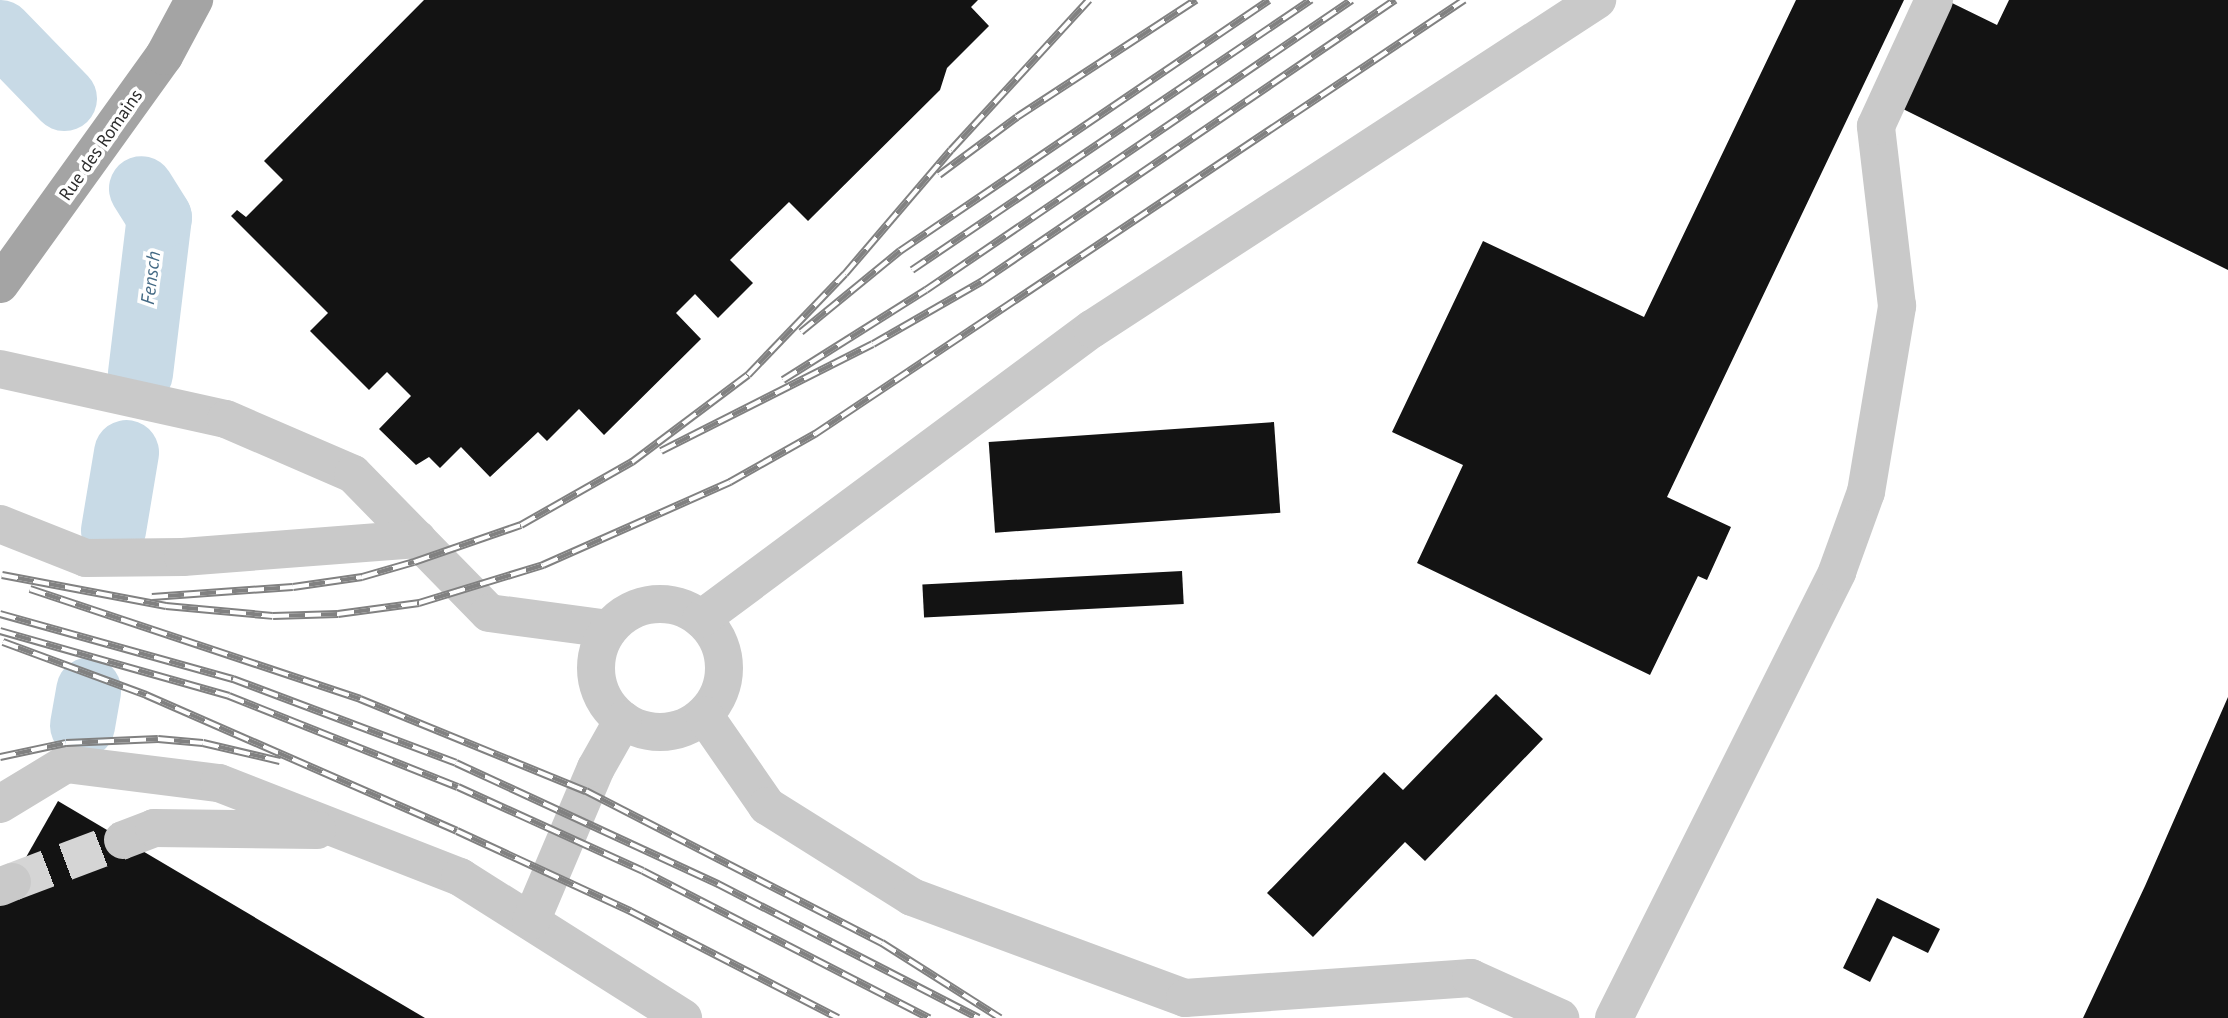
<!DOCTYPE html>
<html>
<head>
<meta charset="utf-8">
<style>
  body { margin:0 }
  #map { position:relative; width:2228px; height:1018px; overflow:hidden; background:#fff; font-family:"PT Sans",sans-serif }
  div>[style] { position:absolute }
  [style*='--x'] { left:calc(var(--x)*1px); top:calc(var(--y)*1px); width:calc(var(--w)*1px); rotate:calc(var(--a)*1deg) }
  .river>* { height:65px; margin:-32.5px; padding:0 32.5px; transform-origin:32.5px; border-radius:32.5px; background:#c8dae6 }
  .building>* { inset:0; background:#131313; transform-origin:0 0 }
  .minor-tunnel>* { height:38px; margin-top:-19px; transform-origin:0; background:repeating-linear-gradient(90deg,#d5d5d5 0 38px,transparent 0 57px) }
  .minor>* { height:38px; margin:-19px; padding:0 19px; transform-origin:19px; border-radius:19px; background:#c9c9c9 }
  .minor>.ring { margin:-19px; padding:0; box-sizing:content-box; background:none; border:38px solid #c9c9c9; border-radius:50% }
  .major>* { height:38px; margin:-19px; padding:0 19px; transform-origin:19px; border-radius:19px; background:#a4a4a4 }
  .rail>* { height:8px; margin-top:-4px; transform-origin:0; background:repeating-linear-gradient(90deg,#fff 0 16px,#818181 0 32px); box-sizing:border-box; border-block:2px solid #818181 }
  span { translate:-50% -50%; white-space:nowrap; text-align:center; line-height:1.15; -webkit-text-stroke:7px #fff; paint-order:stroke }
  .street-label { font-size:18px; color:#2c2c2c }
  .water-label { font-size:19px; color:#436984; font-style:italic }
</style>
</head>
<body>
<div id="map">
  <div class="river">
    <i style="--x:0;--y:32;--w:92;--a:45.9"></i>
    <i style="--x:140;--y:373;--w:157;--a:-83.1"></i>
    <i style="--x:159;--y:217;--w:34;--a:-122"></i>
    <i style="--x:113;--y:530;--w:79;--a:-80.5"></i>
    <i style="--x:82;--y:725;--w:36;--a:-80"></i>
  </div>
  <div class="building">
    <i style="clip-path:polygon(424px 0,978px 0,971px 7px,989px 26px,947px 68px,940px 90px,808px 221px,789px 202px,730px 260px,753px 283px,718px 318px,695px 294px,676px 313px,701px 339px,604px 435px,579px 409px,547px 441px,538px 432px,490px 477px,461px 447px,440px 468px,429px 457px,416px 465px,379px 429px,411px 396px,387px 372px,369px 390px,310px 331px,328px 313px,231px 216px,237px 210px,246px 217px,283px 180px,264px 161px)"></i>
    <i style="clip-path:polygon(1796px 0,1904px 0,1667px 497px,1731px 527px,1707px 580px,1698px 576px,1650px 675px,1417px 563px,1463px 465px,1392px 432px,1483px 241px,1644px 317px)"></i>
    <i style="clip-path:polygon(2009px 0,2228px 0,2228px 270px,1901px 108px,1952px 3px,1997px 25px)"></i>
    <i style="left:1274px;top:422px;width:91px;height:286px;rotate:86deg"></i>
    <i style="left:1182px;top:571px;width:33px;height:260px;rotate:87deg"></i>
    <i style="clip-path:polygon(1496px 694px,1543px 739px,1425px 861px,1405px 842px,1313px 937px,1267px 893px,1384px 772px,1403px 790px)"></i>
    <i style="clip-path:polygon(2228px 697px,2228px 1018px,2083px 1018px,2145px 886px)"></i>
    <i style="clip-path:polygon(58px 801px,425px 1018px,0 1018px,0 903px)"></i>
    <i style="clip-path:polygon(1877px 898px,1940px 929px,1928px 953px,1893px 936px,1870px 982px,1843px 968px)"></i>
  </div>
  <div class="minor-tunnel">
    <i style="--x:12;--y:882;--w:119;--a:-20.7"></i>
  </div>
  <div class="minor">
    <i style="--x:0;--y:369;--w:231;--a:12.5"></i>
    <i style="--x:226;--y:419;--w:138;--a:23.4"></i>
    <i style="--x:353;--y:474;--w:194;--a:45.6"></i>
    <i style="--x:489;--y:613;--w:121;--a:7.6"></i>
    <i style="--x:0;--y:524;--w:92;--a:21.6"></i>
    <i style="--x:86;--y:558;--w:97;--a:-0.6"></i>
    <i style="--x:183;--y:557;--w:235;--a:-4.4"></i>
    <i class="ring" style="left:596px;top:604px;width:90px;height:90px"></i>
    <i style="--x:701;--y:619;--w:487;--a:-36.6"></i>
    <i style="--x:1092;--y:329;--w:603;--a:-33.08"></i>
    <i style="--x:704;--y:715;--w:111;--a:55.3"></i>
    <i style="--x:767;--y:806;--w:171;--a:32.1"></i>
    <i style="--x:912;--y:897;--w:291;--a:20.3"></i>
    <i style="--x:1185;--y:998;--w:287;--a:-4"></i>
    <i style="--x:1471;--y:978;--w:98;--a:24.2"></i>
    <i style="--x:0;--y:804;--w:77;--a:-31.2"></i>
    <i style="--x:66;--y:764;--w:154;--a:7.1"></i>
    <i style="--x:219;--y:783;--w:259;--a:21.3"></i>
    <i style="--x:460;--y:877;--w:264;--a:32.3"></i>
    <i style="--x:123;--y:840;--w:33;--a:-21"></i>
    <i style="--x:154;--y:828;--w:163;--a:0.7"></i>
    <i style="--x:0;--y:887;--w:13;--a:-23"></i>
    <i style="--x:531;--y:921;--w:166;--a:-67"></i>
    <i style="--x:596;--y:768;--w:55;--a:-60.6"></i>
    <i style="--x:1614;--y:1018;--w:499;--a:-63.4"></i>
    <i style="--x:1837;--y:572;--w:85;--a:-70.1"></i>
    <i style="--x:1866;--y:492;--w:189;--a:-80.5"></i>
    <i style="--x:1897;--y:306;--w:181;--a:-96.7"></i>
    <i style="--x:1876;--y:126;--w:139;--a:-65.3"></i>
  </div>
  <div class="major">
    <i style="--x:0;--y:284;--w:281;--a:-54.3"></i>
    <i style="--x:164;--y:56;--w:64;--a:-61.8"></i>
  </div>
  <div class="rail">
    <i style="--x:939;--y:175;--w:97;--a:-36.6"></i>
    <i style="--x:1017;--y:117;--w:214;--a:-33.2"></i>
    <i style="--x:912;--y:270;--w:482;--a:-34.1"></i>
    <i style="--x:801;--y:332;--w:128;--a:-39.3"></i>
    <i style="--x:900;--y:251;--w:446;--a:-34.2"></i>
    <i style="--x:783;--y:380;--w:169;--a:-32.2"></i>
    <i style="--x:926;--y:290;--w:515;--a:-34.25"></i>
    <i style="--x:661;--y:451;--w:237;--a:-26.8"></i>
    <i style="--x:873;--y:344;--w:125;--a:-29.9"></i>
    <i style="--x:981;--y:282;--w:501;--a:-34.26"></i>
    <i style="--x:2;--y:575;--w:167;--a:10.7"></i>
    <i style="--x:166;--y:606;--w:107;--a:5.3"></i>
    <i style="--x:273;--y:616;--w:65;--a:-1.8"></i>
    <i style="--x:338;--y:614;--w:82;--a:-7.7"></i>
    <i style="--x:419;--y:603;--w:130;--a:-17"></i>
    <i style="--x:543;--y:565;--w:205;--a:-23.9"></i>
    <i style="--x:730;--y:482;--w:98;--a:-29.5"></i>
    <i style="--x:815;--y:434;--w:781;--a:-33.77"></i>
    <i style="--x:30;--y:589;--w:348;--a:18.4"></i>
    <i style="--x:360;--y:699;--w:244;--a:22.2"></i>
    <i style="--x:586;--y:791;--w:333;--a:27.2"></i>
    <i style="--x:882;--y:943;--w:140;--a:32.4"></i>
    <i style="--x:152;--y:597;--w:141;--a:-4.1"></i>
    <i style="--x:293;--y:587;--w:70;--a:-8.2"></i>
    <i style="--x:362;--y:577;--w:54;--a:-16.1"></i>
    <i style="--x:414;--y:562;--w:113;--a:-19.1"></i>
    <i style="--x:521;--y:525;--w:128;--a:-29.6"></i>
    <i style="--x:632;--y:462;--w:145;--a:-36.9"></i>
    <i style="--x:748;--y:375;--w:140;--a:-46.2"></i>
    <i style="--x:845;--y:274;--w:163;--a:-49.5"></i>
    <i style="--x:951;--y:150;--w:204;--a:-47.4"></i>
    <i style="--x:0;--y:614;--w:242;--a:15.6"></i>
    <i style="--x:233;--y:679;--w:238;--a:20.6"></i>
    <i style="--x:456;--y:763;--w:289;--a:24.8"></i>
    <i style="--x:718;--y:884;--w:293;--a:27.2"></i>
    <i style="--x:0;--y:631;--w:238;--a:15.8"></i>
    <i style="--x:229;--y:696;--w:246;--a:21.7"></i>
    <i style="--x:458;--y:787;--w:203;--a:24.4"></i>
    <i style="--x:643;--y:871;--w:322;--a:27.2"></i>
    <i style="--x:3;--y:642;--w:153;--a:20.3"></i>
    <i style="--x:146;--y:695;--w:339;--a:23.6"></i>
    <i style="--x:457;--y:831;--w:191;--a:24.8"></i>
    <i style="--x:630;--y:911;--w:234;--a:27.2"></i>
    <i style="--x:0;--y:757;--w:67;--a:-12"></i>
    <i style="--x:66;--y:743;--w:92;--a:-2.5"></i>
    <i style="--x:158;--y:739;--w:45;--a:5.1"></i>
    <i style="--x:203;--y:743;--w:79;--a:13.2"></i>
  </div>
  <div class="street-label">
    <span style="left:101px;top:145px;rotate:-55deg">Rue des Romains</span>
  </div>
  <div class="water-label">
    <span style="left:151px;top:278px;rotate:-83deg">Fensch</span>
  </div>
</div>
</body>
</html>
